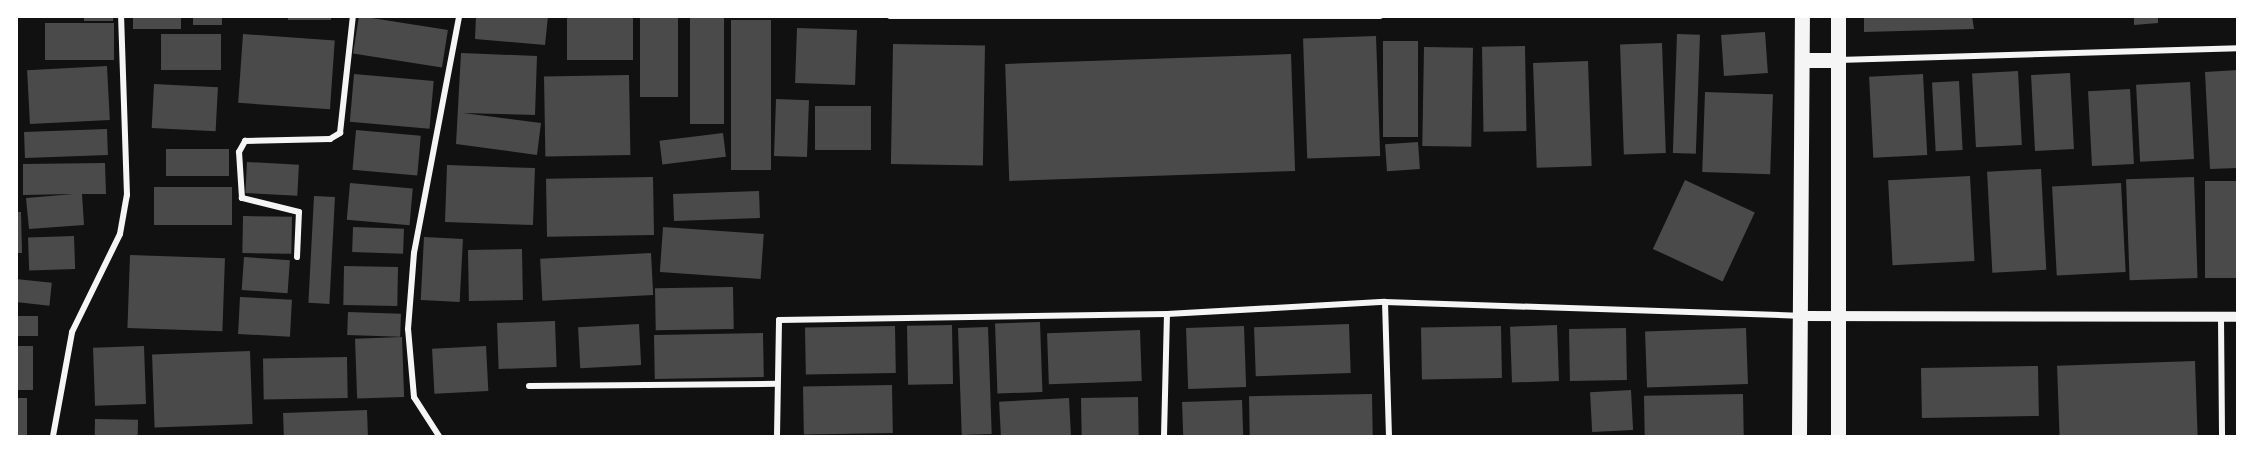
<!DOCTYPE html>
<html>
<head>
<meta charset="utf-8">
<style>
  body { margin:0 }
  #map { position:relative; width:2254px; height:453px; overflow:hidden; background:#111; font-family:Signika,sans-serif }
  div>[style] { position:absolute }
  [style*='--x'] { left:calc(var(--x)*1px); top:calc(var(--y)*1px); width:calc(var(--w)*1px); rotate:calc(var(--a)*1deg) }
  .building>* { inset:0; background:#4a4a4a; transform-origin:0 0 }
  .minor>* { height:6px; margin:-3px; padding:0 3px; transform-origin:3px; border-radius:3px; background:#f5f5f5 }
  .tertiary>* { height:10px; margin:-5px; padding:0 5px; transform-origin:5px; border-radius:5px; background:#f5f5f5 }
  .primary>* { height:15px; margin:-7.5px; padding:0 7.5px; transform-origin:7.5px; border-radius:7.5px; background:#f5f5f5 }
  span { translate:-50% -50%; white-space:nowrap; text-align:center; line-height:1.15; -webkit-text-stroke:5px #fff; paint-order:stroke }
  .frame { position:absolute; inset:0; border:18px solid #fff; pointer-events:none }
</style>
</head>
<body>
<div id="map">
  <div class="building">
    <i style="left:84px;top:16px;width:29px;height:5px"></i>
    <i style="left:133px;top:16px;width:48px;height:13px"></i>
    <i style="left:193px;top:16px;width:29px;height:9px"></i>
    <i style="left:288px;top:16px;width:43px;height:4px"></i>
    <i style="left:359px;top:16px;width:90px;height:38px;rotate:9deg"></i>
    <i style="clip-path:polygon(476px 16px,548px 16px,545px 45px,475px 39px)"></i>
    <i style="left:567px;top:16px;width:66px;height:44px"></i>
    <i style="left:640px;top:16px;width:38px;height:81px"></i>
    <i style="left:690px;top:16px;width:34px;height:108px"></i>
    <i style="clip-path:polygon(1864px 16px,1972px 16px,1974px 29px,1864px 32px)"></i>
    <i style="clip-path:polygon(2134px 16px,2158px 16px,2158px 23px,2134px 25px)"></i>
    <i style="left:731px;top:20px;width:40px;height:150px"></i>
    <i style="left:45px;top:23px;width:69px;height:37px"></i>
    <i style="left:797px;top:28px;width:60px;height:55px;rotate:2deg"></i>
    <i style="left:1765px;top:32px;width:41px;height:44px;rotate:86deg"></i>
    <i style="left:161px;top:34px;width:60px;height:36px"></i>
    <i style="left:243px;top:34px;width:92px;height:69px;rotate:4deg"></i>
    <i style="left:1677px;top:34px;width:23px;height:119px;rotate:2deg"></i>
    <i style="left:1376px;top:36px;width:120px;height:73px;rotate:88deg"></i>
    <i style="left:1383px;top:41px;width:35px;height:96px"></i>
    <i style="left:1662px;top:43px;width:110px;height:42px;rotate:88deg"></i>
    <i style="left:893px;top:44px;width:92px;height:120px;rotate:1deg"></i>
    <i style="left:1525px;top:46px;width:85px;height:43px;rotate:89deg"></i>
    <i style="left:1424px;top:47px;width:49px;height:99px;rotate:1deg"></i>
    <i style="clip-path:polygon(461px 53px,537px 56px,535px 115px,463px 113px,541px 123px,537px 155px,456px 144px)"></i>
    <i style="left:1291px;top:54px;width:117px;height:286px;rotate:88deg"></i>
    <i style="left:1588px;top:61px;width:105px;height:55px;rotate:88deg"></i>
    <i style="left:107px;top:66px;width:54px;height:80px;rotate:87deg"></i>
    <i style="clip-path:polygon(2238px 70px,2238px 168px,2210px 169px,2205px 72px)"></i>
    <i style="left:2018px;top:71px;width:74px;height:46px;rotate:87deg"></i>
    <i style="left:2070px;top:73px;width:76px;height:39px;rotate:87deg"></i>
    <i style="left:354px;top:74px;width:80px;height:48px;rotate:5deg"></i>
    <i style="left:1923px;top:74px;width:81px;height:54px;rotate:87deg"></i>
    <i style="left:629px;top:75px;width:80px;height:85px;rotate:89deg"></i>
    <i style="left:1959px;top:81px;width:69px;height:27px;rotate:87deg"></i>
    <i style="left:2190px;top:82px;width:77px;height:54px;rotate:87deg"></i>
    <i style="left:154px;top:84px;width:64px;height:44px;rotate:3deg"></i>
    <i style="left:2130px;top:89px;width:75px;height:42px;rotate:87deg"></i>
    <i style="left:1705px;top:92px;width:68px;height:80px;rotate:2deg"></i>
    <i style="left:776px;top:99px;width:33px;height:57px;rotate:2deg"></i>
    <i style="left:815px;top:106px;width:56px;height:44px"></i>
    <i style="left:107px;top:129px;width:26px;height:83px;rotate:88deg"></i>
    <i style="left:356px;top:130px;width:65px;height:40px;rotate:5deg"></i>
    <i style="left:723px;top:133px;width:24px;height:64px;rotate:83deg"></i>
    <i style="left:1418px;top:142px;width:27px;height:33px;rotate:86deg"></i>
    <i style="left:166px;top:149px;width:63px;height:27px"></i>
    <i style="left:247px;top:162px;width:52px;height:31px;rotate:3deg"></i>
    <i style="clip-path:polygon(105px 163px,106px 194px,82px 194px,84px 225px,29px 229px,26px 198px,74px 194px,23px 195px,23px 164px)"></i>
    <i style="left:447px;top:165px;width:88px;height:57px;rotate:2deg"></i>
    <i style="left:2041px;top:169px;width:101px;height:54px;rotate:87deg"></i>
    <i style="left:1970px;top:176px;width:85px;height:82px;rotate:87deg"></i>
    <i style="left:653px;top:177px;width:58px;height:107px;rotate:89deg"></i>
    <i style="left:2194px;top:177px;width:101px;height:68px;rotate:88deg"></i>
    <i style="left:1685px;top:180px;width:77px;height:76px;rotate:25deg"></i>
    <i style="left:2238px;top:181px;width:97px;height:33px;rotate:90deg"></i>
    <i style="left:350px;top:183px;width:63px;height:37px;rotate:5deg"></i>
    <i style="left:2121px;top:183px;width:89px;height:69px;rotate:87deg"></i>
    <i style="left:154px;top:187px;width:78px;height:38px"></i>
    <i style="left:759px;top:191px;width:27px;height:86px;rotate:88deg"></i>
    <i style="left:314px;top:196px;width:21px;height:107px;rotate:3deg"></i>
    <i style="clip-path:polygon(16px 212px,21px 212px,22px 253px,16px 253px)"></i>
    <i style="left:243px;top:216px;width:49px;height:37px;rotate:1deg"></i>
    <i style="left:353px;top:227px;width:51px;height:25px;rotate:2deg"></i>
    <i style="left:663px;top:227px;width:101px;height:45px;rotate:4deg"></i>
    <i style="left:74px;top:236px;width:33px;height:46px;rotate:88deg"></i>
    <i style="left:424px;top:237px;width:39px;height:63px;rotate:3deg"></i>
    <i style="left:522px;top:249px;width:51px;height:54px;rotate:89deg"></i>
    <i style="left:651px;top:253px;width:42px;height:111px;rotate:87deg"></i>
    <i style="left:130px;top:255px;width:95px;height:73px;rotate:2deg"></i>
    <i style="left:244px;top:257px;width:46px;height:33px;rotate:4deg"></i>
    <i style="left:344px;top:266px;width:54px;height:39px;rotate:1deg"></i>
    <i style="left:16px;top:279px;width:36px;height:23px;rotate:6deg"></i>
    <i style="left:733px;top:287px;width:42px;height:78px;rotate:89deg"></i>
    <i style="left:240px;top:297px;width:52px;height:37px;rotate:3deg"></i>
    <i style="left:348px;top:312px;width:53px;height:23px;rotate:2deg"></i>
    <i style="left:16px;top:316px;width:22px;height:20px"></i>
    <i style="left:555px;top:321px;width:46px;height:58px;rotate:88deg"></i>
    <i style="left:1040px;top:322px;width:70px;height:45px;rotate:88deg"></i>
    <i style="left:639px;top:324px;width:41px;height:61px;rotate:87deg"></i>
    <i style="left:1349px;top:324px;width:49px;height:95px;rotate:88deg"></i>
    <i style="left:952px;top:325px;width:59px;height:45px;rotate:89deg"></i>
    <i style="left:1557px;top:325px;width:56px;height:47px;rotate:88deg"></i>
    <i style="left:895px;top:326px;width:47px;height:90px;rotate:89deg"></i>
    <i style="left:1244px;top:326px;width:61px;height:58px;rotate:88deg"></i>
    <i style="left:1501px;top:326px;width:52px;height:80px;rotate:89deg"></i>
    <i style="left:988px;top:327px;width:107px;height:30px;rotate:88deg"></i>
    <i style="left:1626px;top:328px;width:52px;height:57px;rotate:89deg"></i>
    <i style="left:1746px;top:328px;width:56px;height:101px;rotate:88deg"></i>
    <i style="left:1140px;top:330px;width:51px;height:93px;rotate:88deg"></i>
    <i style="left:763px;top:333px;width:44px;height:109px;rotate:89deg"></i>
    <i style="left:402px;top:337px;width:60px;height:47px;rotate:88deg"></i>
    <i style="left:16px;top:346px;width:17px;height:44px"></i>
    <i style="left:144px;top:346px;width:58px;height:51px;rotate:88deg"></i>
    <i style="left:486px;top:346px;width:45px;height:54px;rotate:87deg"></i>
    <i style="left:250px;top:351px;width:73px;height:98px;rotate:88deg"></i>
    <i style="left:347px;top:357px;width:41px;height:84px;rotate:89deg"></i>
    <i style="left:2195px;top:361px;width:75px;height:138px;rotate:88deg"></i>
    <i style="left:2038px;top:366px;width:50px;height:117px;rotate:89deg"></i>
    <i style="left:892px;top:385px;width:48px;height:89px;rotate:89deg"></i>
    <i style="left:1631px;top:390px;width:40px;height:41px;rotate:87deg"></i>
    <i style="left:1372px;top:394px;width:42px;height:123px;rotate:89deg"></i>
    <i style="left:1743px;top:394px;width:42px;height:99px;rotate:89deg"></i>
    <i style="left:1138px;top:397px;width:39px;height:57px;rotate:89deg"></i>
    <i style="left:16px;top:398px;width:11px;height:38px"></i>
    <i style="left:1069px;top:398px;width:38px;height:70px;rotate:87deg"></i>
    <i style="left:1242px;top:400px;width:36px;height:60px;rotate:88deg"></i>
    <i style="left:367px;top:410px;width:26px;height:84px;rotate:88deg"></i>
    <i style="left:95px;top:419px;width:43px;height:17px;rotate:1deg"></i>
  </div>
  <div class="minor">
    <i style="--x:890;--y:16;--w:490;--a:0"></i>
    <i style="--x:1838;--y:60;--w:400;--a:-1.7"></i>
    <i style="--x:297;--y:257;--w:45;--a:-87.5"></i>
    <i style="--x:299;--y:212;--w:59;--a:-166.2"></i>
    <i style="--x:242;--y:198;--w:46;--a:-93.7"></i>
    <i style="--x:239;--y:152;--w:13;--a:-61"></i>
    <i style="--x:245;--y:141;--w:85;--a:-1.3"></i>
    <i style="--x:330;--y:139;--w:12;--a:-31"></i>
    <i style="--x:340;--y:133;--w:118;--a:-83.7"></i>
    <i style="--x:1385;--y:302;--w:134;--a:88.3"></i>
    <i style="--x:2221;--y:318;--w:118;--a:89.5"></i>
    <i style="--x:529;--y:386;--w:248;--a:-0.5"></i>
    <i style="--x:53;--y:436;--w:106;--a:-79.6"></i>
    <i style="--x:72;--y:332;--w:109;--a:-63.9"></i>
    <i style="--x:120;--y:234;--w:40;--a:-80"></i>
    <i style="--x:127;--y:195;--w:179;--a:-91.9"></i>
    <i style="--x:439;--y:436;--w:46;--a:-122.7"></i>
    <i style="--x:414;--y:397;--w:68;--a:-95"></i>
    <i style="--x:408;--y:329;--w:76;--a:-85.5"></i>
    <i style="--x:414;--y:253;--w:241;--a:-79.2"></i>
    <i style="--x:777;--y:436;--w:116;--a:-89"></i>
    <i style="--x:779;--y:320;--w:388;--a:-0.9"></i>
    <i style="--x:1167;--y:314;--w:218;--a:-3.2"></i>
    <i style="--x:1385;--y:302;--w:413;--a:1.9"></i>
    <i style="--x:1164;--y:436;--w:122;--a:-88.6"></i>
  </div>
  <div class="tertiary">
    <i style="--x:1799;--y:316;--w:439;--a:0.1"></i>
  </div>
  <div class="primary">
    <i style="--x:1802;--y:60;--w:36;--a:0"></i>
    <i style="--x:1799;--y:436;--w:420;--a:-89.6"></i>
    <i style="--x:1838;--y:436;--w:420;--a:-90"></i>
  </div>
  <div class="frame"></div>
</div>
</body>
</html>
